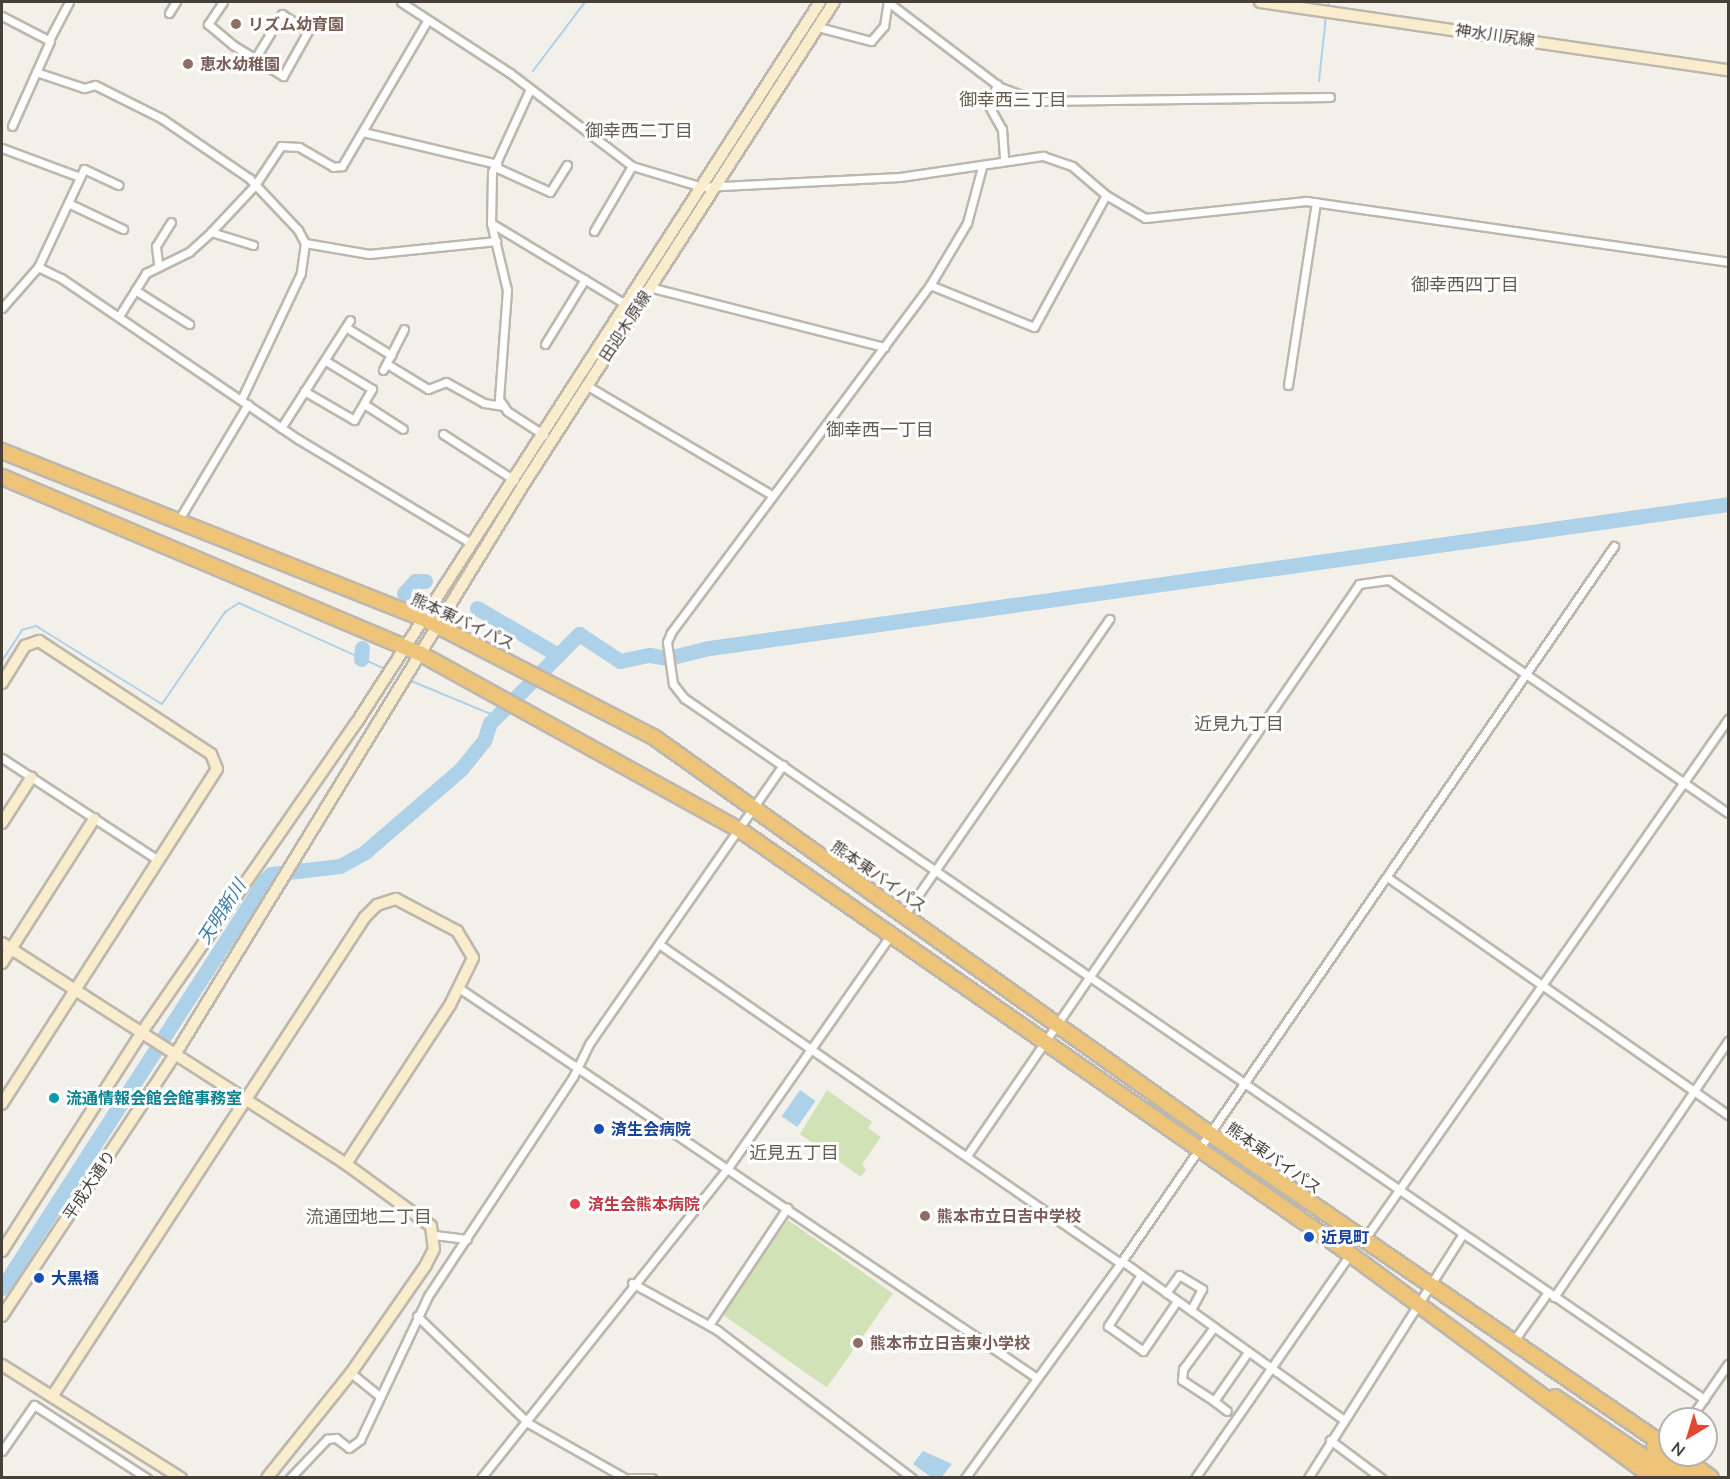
<!DOCTYPE html>
<html>
<head>
<meta charset="utf-8">
<style>
  body { margin:0 }
  #map { position:relative; width:1730px; height:1479px; overflow:hidden; background:#f3f0e9; font-family:Mulish,"Noto Sans JP",sans-serif }
  div>[style] { position:absolute }
  [style*='--x'] { left:calc(var(--x)*1px); top:calc(var(--y)*1px); width:calc(var(--w)*1px); rotate:calc(var(--a)*1deg) }
  .green>* { inset:0; background:#d0e2b6; transform-origin:0 0 }
  .water>* { inset:0; background:#acd1e9; transform-origin:0 0 }
  .stream>* { height:2px; margin:-1px; padding:0 1px; transform-origin:1px; border-radius:1px; background:#acd1e9 }
  .river>* { height:15px; margin:-7.5px; padding:0 7.5px; transform-origin:7.5px; border-radius:7.5px; background:#acd1e9 }
  .roads { filter:drop-shadow(2px 0 #bdb7ad) drop-shadow(-2px 0 #bdb7ad) drop-shadow(0 2px #bdb7ad) drop-shadow(0 -2px #bdb7ad) }
  .street>* { height:7px; margin:-3.5px; padding:0 3.5px; transform-origin:3.5px; border-radius:3.5px; background:#fff }
  .secondary>* { height:10px; margin:-5px; padding:0 5px; transform-origin:5px; border-radius:5px; background:#f9edcd }
  .highway>* { height:14px; margin:-7px; padding:0 7px; transform-origin:7px; border-radius:7px; background:#eec578 }
  .dots>* { width:16px; height:16px; translate:-50% -50%; box-sizing:border-box; border:3px solid #fff; border-radius:50% }
  span { translate:-50% -50%; white-space:nowrap; text-align:center; line-height:1.15; -webkit-text-stroke:6px #fff; paint-order:stroke }
  .education-label { font-size:16px; color:#785e54; font-weight:700 }
  .left { translate:0 -50%; text-align:left }
  .street-label { font-size:16px; color:#464038 }
  .culture-label { font-size:16px; color:#0d838f; font-weight:700 }
  .transit-label { font-size:16px; color:#164399; font-weight:700 }
  .health-label { font-size:16px; color:#be3a42; font-weight:700 }
  .neighbourhood-label { font-size:18px; color:#675e51 }
  .water-label { font-size:18px; color:#3d7ca6; font-style:italic }
  .frame { position:absolute; inset:0; border:3px solid #464038; pointer-events:none }
  .north { position:absolute; left:1658px; top:1407px; width:60px; height:60px; box-sizing:border-box; background:#fff; border:2px solid #b5b3af; border-radius:50%; rotate:218deg; font-size:16px; font-weight:700; line-height:24px; text-align:center; color:#464038 }
  .north::after { content:''; display:block; margin:auto; width:21px; height:27px; background:#e34730; clip-path:polygon(50% 0,100% 100%,50% 72%,0 100%) }
</style>
</head>
<body>
<div id="map">
  <div class="green">
    <i style="clip-path:polygon(827px 1090px,872px 1122px,868px 1128px,881px 1137px,862px 1164px,866px 1170px,861px 1177px,800px 1134px)"></i>
    <i style="left:788px;top:1220px;width:128px;height:115px;rotate:35deg"></i>
  </div>
  <div class="water">
    <i style="left:800px;top:1090px;width:19px;height:32px;rotate:35deg"></i>
    <i style="clip-path:polygon(923px 1451px,952px 1464px,942px 1477px,931px 1477px,913px 1464px)"></i>
  </div>
  <div class="stream">
    <i style="--x:1327;--y:10;--w:8;--a:-76"></i>
    <i style="--x:533;--y:71;--w:86;--a:-53"></i>
    <i style="--x:1319;--y:81;--w:66;--a:-83.9"></i>
    <i style="--x:2;--y:661;--w:37;--a:-57"></i>
    <i style="--x:22;--y:630;--w:15;--a:-16"></i>
    <i style="--x:36;--y:626;--w:148;--a:31.8"></i>
    <i style="--x:162;--y:704;--w:112;--a:-55.6"></i>
    <i style="--x:225;--y:612;--w:17;--a:-33"></i>
    <i style="--x:239;--y:603;--w:160;--a:24.3"></i>
    <i style="--x:409;--y:680;--w:96;--a:22.6"></i>
  </div>
  <div class="river">
    <i style="--x:404;--y:593;--w:16;--a:-47"></i>
    <i style="--x:415;--y:581;--w:10;--a:0"></i>
    <i style="--x:477;--y:608;--w:94;--a:30.1"></i>
    <i style="--x:558;--y:655;--w:30;--a:-45"></i>
    <i style="--x:579;--y:634;--w:49;--a:33.4"></i>
    <i style="--x:620;--y:661;--w:30;--a:-12"></i>
    <i style="--x:649;--y:655;--w:19;--a:9"></i>
    <i style="--x:668;--y:658;--w:42;--a:-13.7"></i>
    <i style="--x:709;--y:648;--w:1029;--a:-8.04"></i>
    <i style="--x:361;--y:659;--w:11;--a:-85"></i>
    <i style="--x:2;--y:1288;--w:485;--a:-57.2"></i>
    <i style="--x:265;--y:880;--w:8;--a:-45"></i>
    <i style="--x:271;--y:874;--w:69;--a:-6.6"></i>
    <i style="--x:340;--y:866;--w:29;--a:-29"></i>
    <i style="--x:365;--y:852;--w:127;--a:-40.8"></i>
    <i style="--x:461;--y:769;--w:36;--a:-51"></i>
    <i style="--x:484;--y:741;--w:19;--a:-72"></i>
    <i style="--x:490;--y:723;--w:96;--a:-45"></i>
  </div>
  <div class="roads">
    <div class="street">
      <i style="--x:223;--y:2;--w:27;--a:124"></i>
      <i style="--x:208;--y:24;--w:33;--a:40"></i>
      <i style="--x:233;--y:45;--w:59;--a:31.8"></i>
      <i style="--x:283;--y:76;--w:51;--a:-60.9"></i>
      <i style="--x:308;--y:31;--w:31;--a:-147"></i>
      <i style="--x:282;--y:14;--w:50;--a:121.2"></i>
      <i style="--x:401;--y:2;--w:130;--a:33.1"></i>
      <i style="--x:510;--y:73;--w:153;--a:37.3"></i>
      <i style="--x:632;--y:166;--w:73;--a:16.7"></i>
      <i style="--x:702;--y:187;--w:198;--a:-2.9"></i>
      <i style="--x:900;--y:177;--w:145;--a:-8.4"></i>
      <i style="--x:1043;--y:156;--w:31;--a:19"></i>
      <i style="--x:1072;--y:166;--w:45;--a:40.5"></i>
      <i style="--x:1106;--y:195;--w:45;--a:30.5"></i>
      <i style="--x:1145;--y:218;--w:162;--a:-6"></i>
      <i style="--x:1306;--y:201;--w:426;--a:8.2"></i>
      <i style="--x:888;--y:2;--w:141;--a:37.2"></i>
      <i style="--x:1000;--y:87;--w:40;--a:20.2"></i>
      <i style="--x:1038;--y:101;--w:292;--a:-0.8"></i>
      <i style="--x:169;--y:13;--w:13;--a:-58"></i>
      <i style="--x:2;--y:16;--w:54;--a:27.5"></i>
      <i style="--x:50;--y:41;--w:93;--a:114.1"></i>
      <i style="--x:818;--y:27;--w:55;--a:14.8"></i>
      <i style="--x:871;--y:41;--w:20;--a:-49"></i>
      <i style="--x:884;--y:26;--w:24;--a:-81"></i>
      <i style="--x:49;--y:40;--w:43;--a:-62.2"></i>
      <i style="--x:36;--y:72;--w:51;--a:18.4"></i>
      <i style="--x:84;--y:88;--w:11;--a:-15"></i>
      <i style="--x:95;--y:85;--w:74;--a:26.6"></i>
      <i style="--x:161;--y:118;--w:107;--a:34.3"></i>
      <i style="--x:249;--y:178;--w:71;--a:46.7"></i>
      <i style="--x:298;--y:230;--w:15;--a:62"></i>
      <i style="--x:305;--y:243;--w:30;--a:98"></i>
      <i style="--x:301;--y:273;--w:140;--a:115.3"></i>
      <i style="--x:997;--y:84;--w:23;--a:110"></i>
      <i style="--x:989;--y:106;--w:26;--a:61"></i>
      <i style="--x:1002;--y:129;--w:32;--a:86"></i>
      <i style="--x:530;--y:89;--w:91;--a:114.6"></i>
      <i style="--x:492;--y:172;--w:51;--a:91.1"></i>
      <i style="--x:491;--y:223;--w:69;--a:76.6"></i>
      <i style="--x:507;--y:290;--w:109;--a:94.2"></i>
      <i style="--x:499;--y:399;--w:14;--a:56"></i>
      <i style="--x:507;--y:411;--w:44;--a:33"></i>
      <i style="--x:363;--y:132;--w:138;--a:13.4"></i>
      <i style="--x:2;--y:148;--w:83;--a:20.4"></i>
      <i style="--x:495;--y:167;--w:60;--a:24.4"></i>
      <i style="--x:550;--y:192;--w:32;--a:-58"></i>
      <i style="--x:982;--y:167;--w:58;--a:105"></i>
      <i style="--x:967;--y:223;--w:72;--a:120.8"></i>
      <i style="--x:930;--y:285;--w:434;--a:126.7"></i>
      <i style="--x:671;--y:633;--w:10;--a:114"></i>
      <i style="--x:667;--y:642;--w:42;--a:81.9"></i>
      <i style="--x:673;--y:684;--w:18;--a:52"></i>
      <i style="--x:684;--y:698;--w:1238;--a:34.5"></i>
      <i style="--x:68;--y:203;--w:61;--a:25.3"></i>
      <i style="--x:491;--y:223;--w:168;--a:31.1"></i>
      <i style="--x:594;--y:231;--w:75;--a:-59.7"></i>
      <i style="--x:211;--y:232;--w:44;--a:17.2"></i>
      <i style="--x:305;--y:243;--w:65;--a:9.8"></i>
      <i style="--x:369;--y:254;--w:128;--a:-5.8"></i>
      <i style="--x:158;--y:263;--w:17;--a:-97"></i>
      <i style="--x:156;--y:246;--w:28;--a:-58"></i>
      <i style="--x:38;--y:267;--w:108;--a:-64.9"></i>
      <i style="--x:84;--y:169;--w:38;--a:25"></i>
      <i style="--x:930;--y:285;--w:112;--a:22"></i>
      <i style="--x:1034;--y:327;--w:150;--a:-61.4"></i>
      <i style="--x:649;--y:287;--w:243;--a:14.3"></i>
      <i style="--x:135;--y:290;--w:64;--a:32.2"></i>
      <i style="--x:2;--y:308;--w:55;--a:-48.7"></i>
      <i style="--x:38;--y:267;--w:25;--a:26"></i>
      <i style="--x:61;--y:278;--w:287;--a:34.2"></i>
      <i style="--x:298;--y:439;--w:200;--a:31.1"></i>
      <i style="--x:119;--y:316;--w:51;--a:-57.9"></i>
      <i style="--x:146;--y:273;--w:48;--a:-26"></i>
      <i style="--x:189;--y:252;--w:30;--a:-42"></i>
      <i style="--x:211;--y:232;--w:64;--a:-46.9"></i>
      <i style="--x:255;--y:185;--w:47;--a:-56.3"></i>
      <i style="--x:281;--y:146;--w:18;--a:3"></i>
      <i style="--x:299;--y:147;--w:39;--a:30"></i>
      <i style="--x:333;--y:167;--w:9;--a:-6"></i>
      <i style="--x:342;--y:166;--w:168;--a:-59.6"></i>
      <i style="--x:347;--y:328;--w:52;--a:31.5"></i>
      <i style="--x:545;--y:344;--w:76;--a:-58.4"></i>
      <i style="--x:387;--y:364;--w:48;--a:31.4"></i>
      <i style="--x:428;--y:389;--w:19;--a:-21"></i>
      <i style="--x:446;--y:382;--w:43;--a:28.9"></i>
      <i style="--x:484;--y:403;--w:20;--a:9"></i>
      <i style="--x:383;--y:370;--w:46;--a:-62.9"></i>
      <i style="--x:586;--y:385;--w:216;--a:30.6"></i>
      <i style="--x:1288;--y:385;--w:185;--a:-81.3"></i>
      <i style="--x:304;--y:391;--w:58;--a:30.1"></i>
      <i style="--x:354;--y:420;--w:36;--a:-60"></i>
      <i style="--x:372;--y:389;--w:54;--a:-148.7"></i>
      <i style="--x:364;--y:404;--w:46;--a:32.7"></i>
      <i style="--x:281;--y:428;--w:128;--a:-57.4"></i>
      <i style="--x:443;--y:434;--w:85;--a:32.9"></i>
      <i style="--x:178;--y:521;--w:136;--a:-59.1"></i>
      <i style="--x:2;--y:758;--w:186;--a:33.2"></i>
      <i style="--x:1387;--y:877;--w:416;--a:34.9"></i>
      <i style="--x:905;--y:914;--w:359;--a:-55.3"></i>
      <i style="--x:659;--y:944;--w:561;--a:34.68"></i>
      <i style="--x:459;--y:988;--w:697;--a:34.01"></i>
      <i style="--x:968;--y:1154;--w:691;--a:-55.55"></i>
      <i style="--x:1359;--y:584;--w:30;--a:-8"></i>
      <i style="--x:1389;--y:580;--w:411;--a:34.5"></i>
      <i style="--x:434;--y:1235;--w:33;--a:7"></i>
      <i style="--x:1364;--y:1240;--w:636;--a:-55.06"></i>
      <i style="--x:1122;--y:1261;--w:272;--a:35.6"></i>
      <i style="--x:1141;--y:1275;--w:61;--a:122.9"></i>
      <i style="--x:1108;--y:1326;--w:43;--a:35.5"></i>
      <i style="--x:1143;--y:1351;--w:60;--a:-55.8"></i>
      <i style="--x:632;--y:1283;--w:97;--a:28.9"></i>
      <i style="--x:717;--y:1330;--w:245;--a:37.2"></i>
      <i style="--x:1166;--y:1293;--w:22;--a:-54"></i>
      <i style="--x:1179;--y:1275;--w:27;--a:31"></i>
      <i style="--x:1202;--y:1289;--w:24;--a:118"></i>
      <i style="--x:1554;--y:1297;--w:310;--a:-55.8"></i>
      <i style="--x:417;--y:1316;--w:154;--a:43.9"></i>
      <i style="--x:528;--y:1423;--w:112;--a:29.6"></i>
      <i style="--x:709;--y:1325;--w:141;--a:-56.3"></i>
      <i style="--x:1214;--y:1327;--w:52;--a:126.4"></i>
      <i style="--x:1183;--y:1369;--w:11;--a:95"></i>
      <i style="--x:1182;--y:1380;--w:38;--a:33"></i>
      <i style="--x:1214;--y:1401;--w:60;--a:-55.2"></i>
      <i style="--x:1515;--y:1339;--w:57;--a:-54.9"></i>
      <i style="--x:351;--y:1373;--w:35;--a:39"></i>
      <i style="--x:1214;--y:1401;--w:16;--a:38"></i>
      <i style="--x:1690;--y:1419;--w:67;--a:-55.4"></i>
      <i style="--x:1330;--y:1440;--w:64;--a:36.7"></i>
      <i style="--x:2;--y:1451;--w:56;--a:-55.2"></i>
      <i style="--x:34;--y:1405;--w:135;--a:32.9"></i>
      <i style="--x:290;--y:1478;--w:54;--a:-46.5"></i>
      <i style="--x:327;--y:1439;--w:9;--a:-6"></i>
      <i style="--x:336;--y:1438;--w:16;--a:38"></i>
      <i style="--x:349;--y:1448;--w:14;--a:-36"></i>
      <i style="--x:360;--y:1440;--w:159;--a:-64.7"></i>
      <i style="--x:428;--y:1296;--w:263;--a:-56.5"></i>
      <i style="--x:573;--y:1077;--w:37;--a:-64"></i>
      <i style="--x:589;--y:1044;--w:340;--a:-55.2"></i>
      <i style="--x:481;--y:1478;--w:396;--a:-51.5"></i>
      <i style="--x:728;--y:1168;--w:285;--a:-55.1"></i>
      <i style="--x:630;--y:1478;--w:22;--a:0"></i>
      <i style="--x:965;--y:1478;--w:268;--a:-54.1"></i>
      <i style="--x:1122;--y:1261;--w:868;--a:-55.47"></i>
      <i style="--x:1195;--y:1478;--w:272;--a:-55.3"></i>
      <i style="--x:1308;--y:1478;--w:289;--a:-57.6"></i>
    </div>
    <div class="secondary">
      <i style="--x:1260;--y:2;--w:473;--a:8.3"></i>
      <i style="--x:2;--y:683;--w:44;--a:-58.1"></i>
      <i style="--x:25;--y:646;--w:15;--a:-20"></i>
      <i style="--x:39;--y:641;--w:206;--a:33.3"></i>
      <i style="--x:211;--y:754;--w:16;--a:68"></i>
      <i style="--x:217;--y:769;--w:398;--a:122.7"></i>
      <i style="--x:2;--y:823;--w:54;--a:-57.2"></i>
      <i style="--x:2;--y:943;--w:409;--a:32.7"></i>
      <i style="--x:346;--y:1164;--w:105;--a:36.1"></i>
      <i style="--x:431;--y:1226;--w:23;--a:83"></i>
      <i style="--x:434;--y:1249;--w:18;--a:117"></i>
      <i style="--x:426;--y:1265;--w:131;--a:124.8"></i>
      <i style="--x:351;--y:1373;--w:134;--a:128.7"></i>
      <i style="--x:2;--y:963;--w:171;--a:-57.4"></i>
      <i style="--x:2;--y:1251;--w:260;--a:-57.4"></i>
      <i style="--x:142;--y:1032;--w:377;--a:-55.3"></i>
      <i style="--x:357;--y:722;--w:856;--a:-57.26"></i>
      <i style="--x:2;--y:1316;--w:315;--a:-56.5"></i>
      <i style="--x:176;--y:1053;--w:667;--a:-58.55"></i>
      <i style="--x:524;--y:484;--w:573;--a:-57.25"></i>
      <i style="--x:2;--y:1365;--w:212;--a:32.3"></i>
      <i style="--x:53;--y:1395;--w:571;--a:-56.87"></i>
      <i style="--x:365;--y:917;--w:17;--a:-45"></i>
      <i style="--x:377;--y:905;--w:20;--a:-18"></i>
      <i style="--x:396;--y:899;--w:69;--a:27.7"></i>
      <i style="--x:457;--y:931;--w:31;--a:59"></i>
      <i style="--x:473;--y:958;--w:52;--a:116.1"></i>
      <i style="--x:450;--y:1005;--w:190;--a:123.2"></i>
    </div>
    <div class="highway">
      <i style="--x:2;--y:451;--w:450;--a:21.7"></i>
      <i style="--x:420;--y:617;--w:264;--a:27.2"></i>
      <i style="--x:655;--y:738;--w:680;--a:35.49"></i>
      <i style="--x:1209;--y:1133;--w:559;--a:34.43"></i>
      <i style="--x:2;--y:477;--w:455;--a:22.9"></i>
      <i style="--x:421;--y:654;--w:364;--a:28.9"></i>
      <i style="--x:740;--y:830;--w:743;--a:34.8"></i>
      <i style="--x:1350;--y:1254;--w:378;--a:36.4"></i>
      <i style="--x:1555;--y:1397;--w:145;--a:34"></i>
      <i style="--x:1654;--y:1447;--w:50;--a:36.9"></i>
      <i style="--x:1681;--y:1456;--w:37;--a:36"></i>
    </div>
  </div>
  <div class="dots">
    <i style="left:236px;top:24px;background:#8d6e63"></i>
    <i style="left:188px;top:64px;background:#8d6e63"></i>
    <i style="left:54px;top:1098px;background:#0f9aa8"></i>
    <i style="left:599px;top:1129px;background:#1a4fb4"></i>
    <i style="left:575px;top:1204px;background:#e0444e"></i>
    <i style="left:925px;top:1216px;background:#8d6e63"></i>
    <i style="left:1309px;top:1237px;background:#1a4fb4"></i>
    <i style="left:39px;top:1278px;background:#1a4fb4"></i>
    <i style="left:858px;top:1343px;background:#8d6e63"></i>
  </div>
  <div class="education-label">
    <span class="left" style="left:248px;top:24px">リズム幼育園</span>
    <span class="left" style="left:200px;top:64px">恵水幼稚園</span>
    <span class="left" style="left:937px;top:1216px">熊本市立日吉中学校</span>
    <span class="left" style="left:870px;top:1343px">熊本市立日吉東小学校</span>
  </div>
  <div class="street-label">
    <span style="left:1495px;top:35px;rotate:8deg">神水川尻線</span>
    <span style="left:625px;top:326px;rotate:-57deg">田迎木原線</span>
    <span style="left:463px;top:621px;rotate:25deg">熊本東バイパス</span>
    <span style="left:879px;top:876px;rotate:35deg">熊本東バイパス</span>
    <span style="left:1274px;top:1158px;rotate:35deg">熊本東バイパス</span>
    <span style="left:89px;top:1185px;rotate:-56deg">平成大通り</span>
  </div>
  <div class="culture-label">
    <span class="left" style="left:66px;top:1098px">流通情報会館会館事務室</span>
  </div>
  <div class="transit-label">
    <span class="left" style="left:611px;top:1129px">済生会病院</span>
    <span class="left" style="left:1321px;top:1237px">近見町</span>
    <span class="left" style="left:51px;top:1278px">大黒橋</span>
  </div>
  <div class="health-label">
    <span class="left" style="left:588px;top:1204px">済生会熊本病院</span>
  </div>
  <div class="neighbourhood-label">
    <span style="left:1013px;top:100px">御幸西三丁目</span>
    <span style="left:639px;top:131px">御幸西二丁目</span>
    <span style="left:1465px;top:285px">御幸西四丁目</span>
    <span style="left:880px;top:430px">御幸西一丁目</span>
    <span style="left:1239px;top:724px">近見九丁目</span>
    <span style="left:794px;top:1153px">近見五丁目</span>
    <span style="left:369px;top:1217px">流通団地二丁目</span>
  </div>
  <div class="water-label">
    <span style="left:222px;top:912px;rotate:-57deg">天明新川</span>
  </div>
  <div class="frame"></div>
  <div class="north">N</div>
</div>
</body>
</html>
